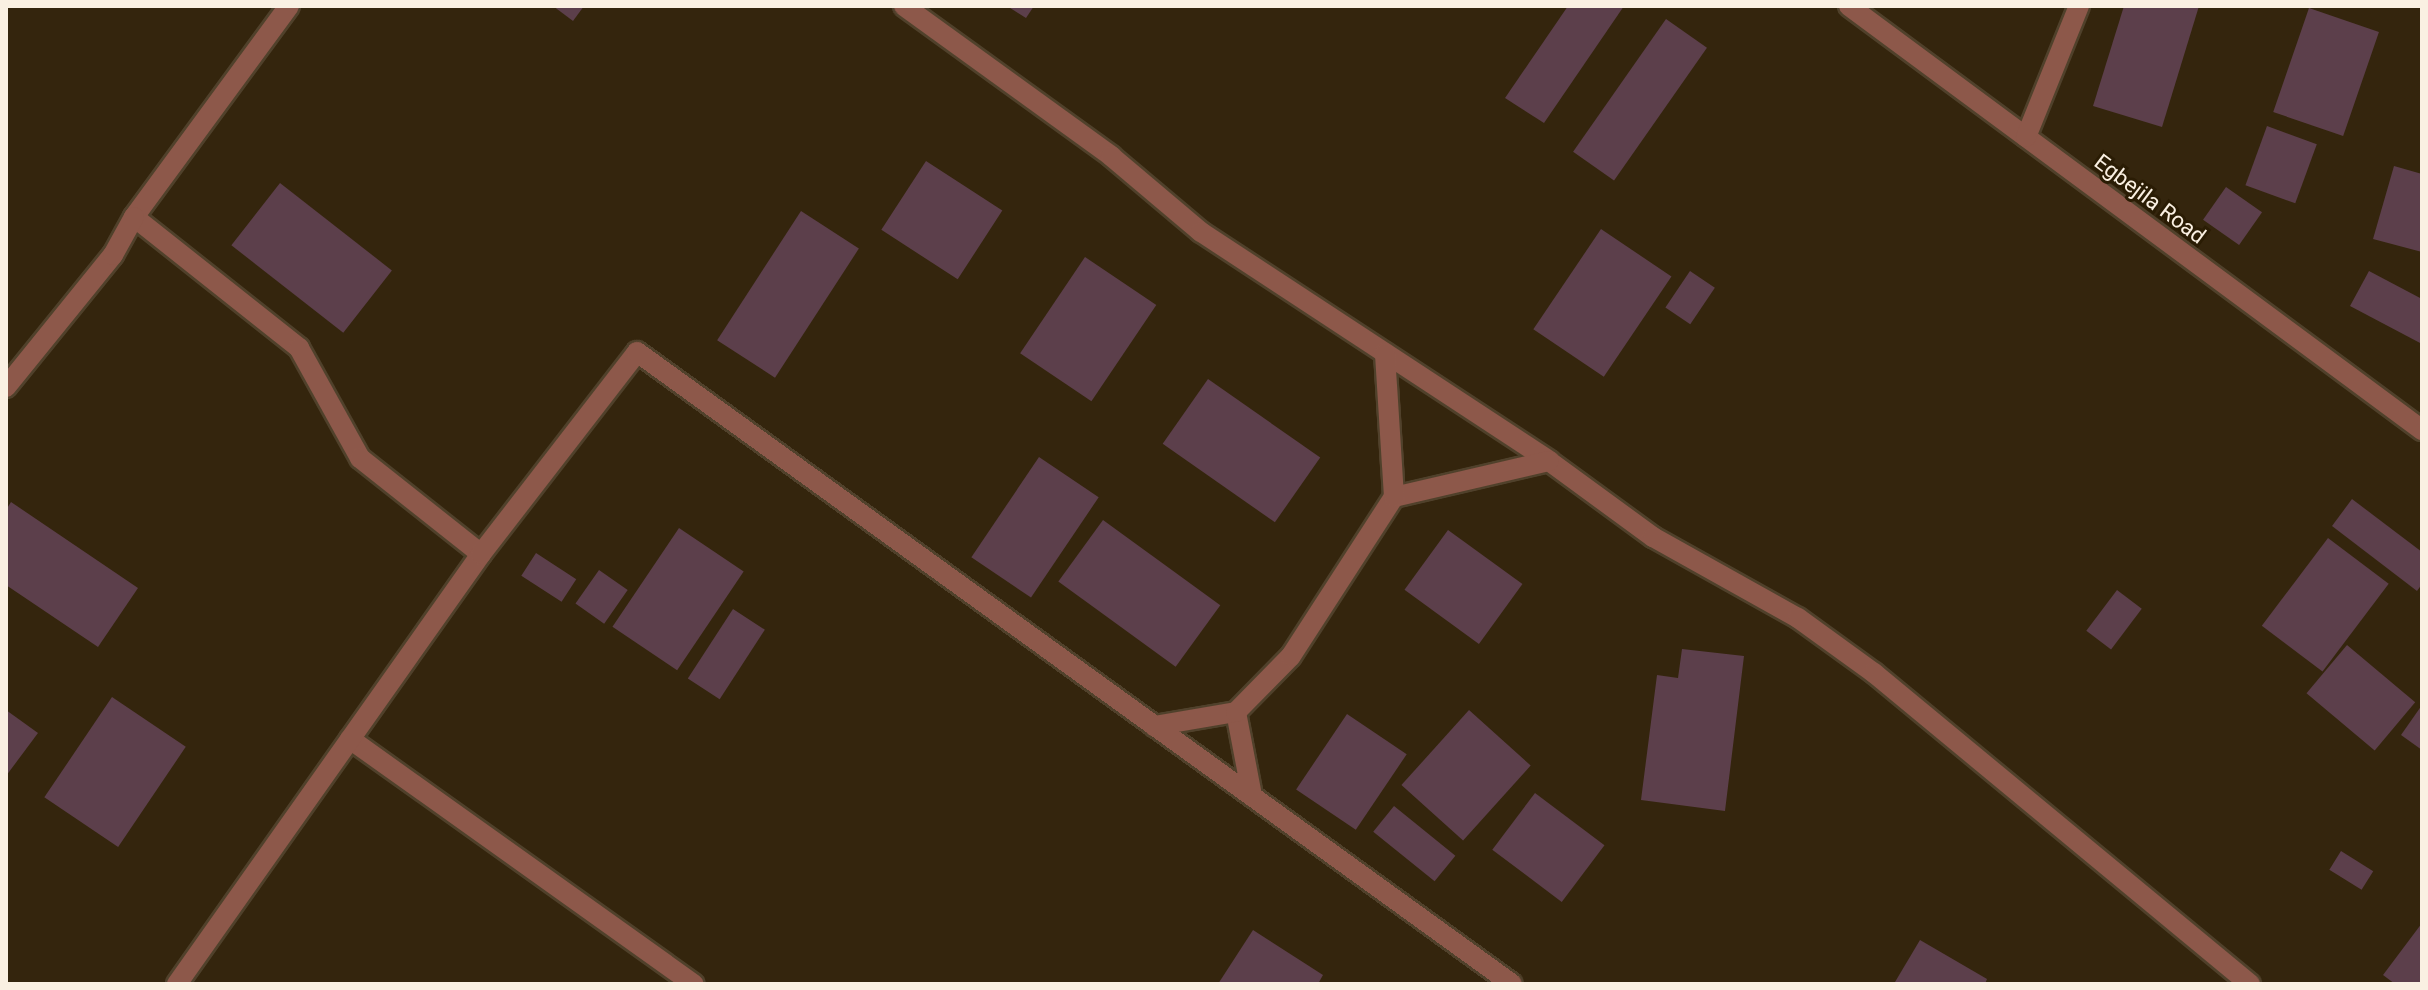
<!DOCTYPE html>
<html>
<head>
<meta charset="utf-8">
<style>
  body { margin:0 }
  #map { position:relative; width:2428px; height:990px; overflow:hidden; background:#34250d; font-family:Roboto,sans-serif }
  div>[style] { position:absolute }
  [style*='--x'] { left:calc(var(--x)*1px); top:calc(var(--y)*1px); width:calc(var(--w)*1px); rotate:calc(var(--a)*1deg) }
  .building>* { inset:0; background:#5c3f4b; transform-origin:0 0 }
  .roads { filter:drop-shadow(2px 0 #50412b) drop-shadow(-2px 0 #50412b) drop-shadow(0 2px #50412b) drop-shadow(0 -2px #50412b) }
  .minor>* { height:20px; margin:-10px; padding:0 10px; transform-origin:10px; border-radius:10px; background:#8d584a }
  span { translate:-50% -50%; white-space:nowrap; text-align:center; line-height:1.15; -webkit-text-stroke:6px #2a1c04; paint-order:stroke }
  .street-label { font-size:22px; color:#faf0e2 }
  .frame { position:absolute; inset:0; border:8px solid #faf0e2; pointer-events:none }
</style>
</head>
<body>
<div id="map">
  <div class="building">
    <i style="clip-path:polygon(553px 6px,584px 6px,573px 21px)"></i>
    <i style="clip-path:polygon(1007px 6px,1034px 6px,1026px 18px)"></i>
    <i style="clip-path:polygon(1568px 6px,1624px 6px,1544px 123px,1505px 98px)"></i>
    <i style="clip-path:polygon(2124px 6px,2199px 6px,2162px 127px,2093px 106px)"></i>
    <i style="left:2309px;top:8px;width:74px;height:110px;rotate:19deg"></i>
    <i style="left:1666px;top:19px;width:50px;height:162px;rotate:35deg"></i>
    <i style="left:2267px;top:126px;width:53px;height:63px;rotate:20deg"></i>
    <i style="left:926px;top:161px;width:91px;height:82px;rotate:33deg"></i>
    <i style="clip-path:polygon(2394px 166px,2422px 174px,2422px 252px,2373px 239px)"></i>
    <i style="left:280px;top:183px;width:142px;height:79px;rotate:38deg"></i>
    <i style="left:2226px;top:187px;width:44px;height:40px;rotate:35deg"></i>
    <i style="left:801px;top:211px;width:69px;height:154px;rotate:33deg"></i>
    <i style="left:1601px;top:229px;width:85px;height:121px;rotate:34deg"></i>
    <i style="left:1085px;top:257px;width:86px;height:116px;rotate:34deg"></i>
    <i style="left:1690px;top:271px;width:30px;height:44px;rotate:34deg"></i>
    <i style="clip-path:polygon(2369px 271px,2422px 299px,2422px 344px,2350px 306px)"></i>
    <i style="left:1208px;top:379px;width:137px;height:79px;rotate:35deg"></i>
    <i style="left:1039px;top:457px;width:72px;height:121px;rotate:34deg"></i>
    <i style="clip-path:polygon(2352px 499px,2422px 552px,2422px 584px,2417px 591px,2332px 526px)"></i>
    <i style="clip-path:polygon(11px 502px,138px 588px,98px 647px,6px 585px,6px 510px)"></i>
    <i style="left:1103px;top:520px;width:145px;height:76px;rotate:36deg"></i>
    <i style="left:679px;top:528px;width:78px;height:119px;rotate:34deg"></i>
    <i style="left:1448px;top:530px;width:92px;height:74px;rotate:36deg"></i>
    <i style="left:2328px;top:538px;width:76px;height:110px;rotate:37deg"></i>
    <i style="left:536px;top:553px;width:48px;height:27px;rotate:33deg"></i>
    <i style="left:599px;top:570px;width:35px;height:41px;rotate:35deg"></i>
    <i style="left:2117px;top:590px;width:31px;height:51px;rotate:37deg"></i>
    <i style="left:733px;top:609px;width:38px;height:83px;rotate:33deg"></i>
    <i style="left:2347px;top:645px;width:89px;height:63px;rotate:40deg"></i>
    <i style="clip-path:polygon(1682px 649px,1744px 656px,1725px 811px,1641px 800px,1657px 675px,1678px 678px)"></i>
    <i style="left:112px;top:697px;width:89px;height:121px;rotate:34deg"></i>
    <i style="clip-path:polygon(2422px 705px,2422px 750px,2401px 735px)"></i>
    <i style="clip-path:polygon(6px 710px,38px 733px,6px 776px)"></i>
    <i style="left:1469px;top:710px;width:83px;height:101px;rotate:42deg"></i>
    <i style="left:1347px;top:714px;width:72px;height:91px;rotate:34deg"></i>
    <i style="left:1535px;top:793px;width:87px;height:71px;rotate:37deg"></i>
    <i style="left:1394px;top:806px;width:79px;height:33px;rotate:39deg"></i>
    <i style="left:2341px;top:851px;width:38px;height:22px;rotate:32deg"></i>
    <i style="clip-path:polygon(2422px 923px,2422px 984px,2395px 984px,2383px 975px)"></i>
    <i style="clip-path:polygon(1253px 930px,1323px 975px,1318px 984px,1218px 984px)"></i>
    <i style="clip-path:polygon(1920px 940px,1987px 979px,1985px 984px,1895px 982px)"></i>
  </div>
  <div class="roads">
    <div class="minor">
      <i style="--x:289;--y:6;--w:262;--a:126.3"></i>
      <i style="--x:134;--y:217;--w:211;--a:38.4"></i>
      <i style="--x:299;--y:348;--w:126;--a:61"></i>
      <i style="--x:360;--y:458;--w:154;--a:38.4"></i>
      <i style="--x:904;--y:6;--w:256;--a:35.9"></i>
      <i style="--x:1111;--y:156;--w:118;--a:40.2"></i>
      <i style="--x:1201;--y:232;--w:417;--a:33.3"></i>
      <i style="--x:1549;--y:461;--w:129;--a:36.2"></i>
      <i style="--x:1653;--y:537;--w:166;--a:29.2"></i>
      <i style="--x:1798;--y:618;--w:94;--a:35.9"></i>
      <i style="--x:1874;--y:673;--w:488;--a:39.6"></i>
      <i style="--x:1849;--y:6;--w:713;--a:36.5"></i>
      <i style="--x:2026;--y:137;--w:141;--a:-68"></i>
      <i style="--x:6;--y:387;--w:170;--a:-51"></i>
      <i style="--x:113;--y:255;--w:43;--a:-61.1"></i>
      <i style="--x:1394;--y:497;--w:159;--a:-13.1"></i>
      <i style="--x:1236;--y:712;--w:86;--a:79.2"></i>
      <i style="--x:1154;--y:726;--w:83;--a:-9.7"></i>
      <i style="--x:1236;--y:712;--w:78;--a:-45.5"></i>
      <i style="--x:1291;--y:656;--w:189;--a:-57.1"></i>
      <i style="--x:1394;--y:497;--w:144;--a:-93.6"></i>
      <i style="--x:350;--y:739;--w:422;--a:35.5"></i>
      <i style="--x:177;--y:984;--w:527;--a:-54.74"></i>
      <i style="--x:481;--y:554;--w:255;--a:-52.3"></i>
      <i style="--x:637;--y:352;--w:1079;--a:35.84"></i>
    </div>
  </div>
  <div class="street-label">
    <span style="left:2150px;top:199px;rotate:37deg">Egbejila Road</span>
  </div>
  <div class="frame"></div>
</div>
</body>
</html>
